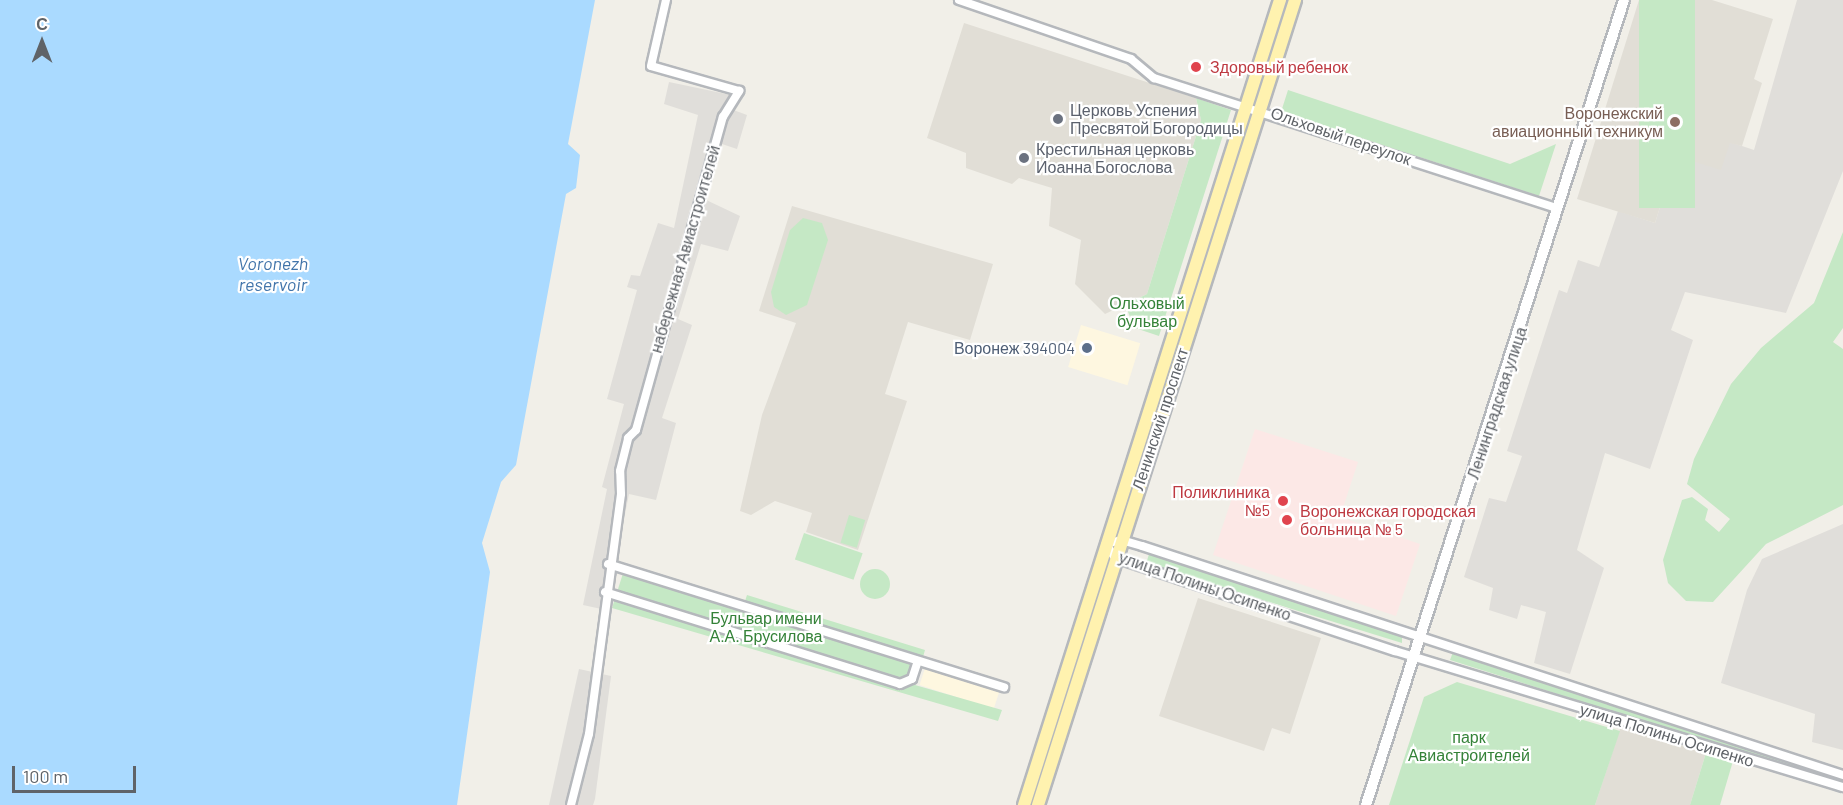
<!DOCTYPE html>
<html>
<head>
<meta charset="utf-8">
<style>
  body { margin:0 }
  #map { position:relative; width:1843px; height:805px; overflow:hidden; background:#f1efe8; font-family:Barlow,sans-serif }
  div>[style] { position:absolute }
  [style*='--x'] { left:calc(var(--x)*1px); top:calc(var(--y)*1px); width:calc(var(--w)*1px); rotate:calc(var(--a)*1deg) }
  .commercial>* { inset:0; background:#fef7e0; transform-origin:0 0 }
  .industrial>* { inset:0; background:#e0deda }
  .education>* { inset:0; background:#e1ded6 }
  .medical>* { inset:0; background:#fce8e6 }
  .green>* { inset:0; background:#c5e8c5; transform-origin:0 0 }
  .round { border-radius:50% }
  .water>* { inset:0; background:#aadaff }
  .roads { filter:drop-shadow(2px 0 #b5b8bc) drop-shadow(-2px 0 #b5b8bc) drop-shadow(0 2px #b5b8bc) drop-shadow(0 -2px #b5b8bc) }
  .street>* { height:8px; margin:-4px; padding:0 4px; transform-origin:4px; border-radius:4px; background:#fff }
  .secondary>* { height:10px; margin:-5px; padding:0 5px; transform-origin:5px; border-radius:5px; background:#fff }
  .primary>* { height:12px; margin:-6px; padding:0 6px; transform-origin:6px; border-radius:6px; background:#fff2af }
  .dots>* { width:16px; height:16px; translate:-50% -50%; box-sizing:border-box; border:3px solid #fff; border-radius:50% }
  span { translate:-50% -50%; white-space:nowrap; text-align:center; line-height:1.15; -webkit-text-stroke:4.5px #fff; paint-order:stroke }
  .health-label { font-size:16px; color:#be3a42 }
  .left { translate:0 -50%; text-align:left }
  .right { translate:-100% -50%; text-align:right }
  .worship-label { font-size:16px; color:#5b616d }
  .education-label { font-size:16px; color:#785e54 }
  .street-label { font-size:16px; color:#5f6368 }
  .park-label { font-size:16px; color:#348238 }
  .service-label { font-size:16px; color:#4e5e75 }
  .water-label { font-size:18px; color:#4174aa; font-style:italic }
  .north { position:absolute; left:12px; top:12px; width:60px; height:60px; -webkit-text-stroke:4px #fff; paint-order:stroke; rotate:0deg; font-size:16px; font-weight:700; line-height:24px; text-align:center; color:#5f6368 }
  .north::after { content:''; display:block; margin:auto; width:21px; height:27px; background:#5f6368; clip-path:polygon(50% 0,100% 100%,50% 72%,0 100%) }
  .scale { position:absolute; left:12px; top:766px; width:124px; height:27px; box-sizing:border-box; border:3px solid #5f6368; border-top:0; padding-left:8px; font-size:18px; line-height:21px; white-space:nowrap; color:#5f6368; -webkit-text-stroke:4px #fff; paint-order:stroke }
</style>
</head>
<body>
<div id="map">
  <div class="commercial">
    <i style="left:1081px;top:325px;width:62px;height:44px;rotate:17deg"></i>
    <i style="left:926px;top:665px;width:78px;height:21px;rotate:18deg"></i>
  </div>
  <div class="industrial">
    <i style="clip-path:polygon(1797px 0,1843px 0,1843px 171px,1786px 313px,1685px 292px,1671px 330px,1693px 340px,1650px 469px,1605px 453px,1577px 550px,1604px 568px,1570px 674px,1534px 663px,1546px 612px,1521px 605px,1517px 619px,1489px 610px,1493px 588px,1464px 577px,1489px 498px,1506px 502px,1522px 456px,1507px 451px,1559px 290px,1567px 293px,1578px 260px,1599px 267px,1618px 211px,1655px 223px,1676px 156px,1730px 142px,1754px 150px)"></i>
    <i style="clip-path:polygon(669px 82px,731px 95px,728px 108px,747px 115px,737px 149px,719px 143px,702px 198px,740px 216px,728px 251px,701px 244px,678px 319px,692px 325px,662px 418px,676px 423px,656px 500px,629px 494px,606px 610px,583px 605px,607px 489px,602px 487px,624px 404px,607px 399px,637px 290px,627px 287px,631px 275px,640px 276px,658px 223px,674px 228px,698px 115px,664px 104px)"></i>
    <i style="clip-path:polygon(1843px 524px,1843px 750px,1812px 742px,1815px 714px,1721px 683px,1747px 590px,1762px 559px)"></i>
    <i style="clip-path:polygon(579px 669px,611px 676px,595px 799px,593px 805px,549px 805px)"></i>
  </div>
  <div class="education">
    <i style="clip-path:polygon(1639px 0,1712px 0,1773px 19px,1754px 79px,1762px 83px,1742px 146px,1730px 143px,1721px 170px,1676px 156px,1655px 223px,1577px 199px)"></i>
    <i style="clip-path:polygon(964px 23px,1196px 98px,1201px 120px,1147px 294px,1105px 314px,1075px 284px,1081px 240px,1049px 226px,1052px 188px,1019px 178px,1012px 184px,966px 168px,966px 153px,927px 138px)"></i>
    <i style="clip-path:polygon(792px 206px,993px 264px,970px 340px,908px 322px,885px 394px,907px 401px,858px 550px,806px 532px,812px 513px,775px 501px,751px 515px,740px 511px,762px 415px,796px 323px,759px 311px)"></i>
    <i style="clip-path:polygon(1198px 598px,1321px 638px,1290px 734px,1272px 728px,1264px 751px,1159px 716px)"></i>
    <i style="clip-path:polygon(1621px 726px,1706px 753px,1690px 805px,1595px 805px)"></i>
  </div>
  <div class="medical">
    <i style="clip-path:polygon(1255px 429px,1358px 462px,1340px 517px,1420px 544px,1396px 616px,1213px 555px)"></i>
  </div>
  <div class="green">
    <i style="left:1639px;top:0;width:56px;height:208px"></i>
    <i style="clip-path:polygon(1288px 90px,1510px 164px,1556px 144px,1539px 196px,1281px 112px)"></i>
    <i style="clip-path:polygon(1196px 98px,1231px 110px,1159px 336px,1135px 328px,1125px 305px,1147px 294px,1201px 120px)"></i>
    <i style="clip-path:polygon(803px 218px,822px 223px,828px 240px,807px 305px,786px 315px,774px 307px,771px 292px,790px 230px)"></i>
    <i style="clip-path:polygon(1843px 232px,1843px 328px,1833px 342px,1843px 349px,1843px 505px,1766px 544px,1713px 602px,1686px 601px,1668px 583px,1663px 560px,1682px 500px,1692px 497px,1708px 509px,1705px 520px,1719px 532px,1730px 519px,1687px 484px,1694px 459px,1731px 384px,1761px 348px,1814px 303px)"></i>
    <i style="left:849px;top:515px;width:17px;height:29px;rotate:17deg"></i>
    <i style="left:804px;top:533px;width:62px;height:28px;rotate:19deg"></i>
    <i style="clip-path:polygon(1149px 554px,1402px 636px,1402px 643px,1146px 564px)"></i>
    <i style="clip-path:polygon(625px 567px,744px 604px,747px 595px,925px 650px,915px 685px,1002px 710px,998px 721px,612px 608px)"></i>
    <i class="round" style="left:860px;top:569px;width:30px;height:30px"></i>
    <i style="clip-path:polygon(1453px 652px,1832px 773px,1836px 782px,1450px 660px)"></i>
    <i style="clip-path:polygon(1457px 682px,1620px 731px,1595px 805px,1389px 805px,1424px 697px)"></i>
    <i style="clip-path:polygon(1706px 753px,1733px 761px,1720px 805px,1690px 805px)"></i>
  </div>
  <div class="water">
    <i style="clip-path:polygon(0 0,595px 0,568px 144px,580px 155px,576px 188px,566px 194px,516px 465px,501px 482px,482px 543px,490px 572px,457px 805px,0 805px)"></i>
  </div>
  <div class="roads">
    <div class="street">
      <i style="--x:959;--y:0;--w:182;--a:18.9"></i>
      <i style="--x:1131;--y:59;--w:30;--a:40"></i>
      <i style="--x:1154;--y:78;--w:423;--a:17.9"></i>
      <i style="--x:608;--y:564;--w:415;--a:17.3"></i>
      <i style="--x:605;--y:592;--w:309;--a:17.3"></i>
      <i style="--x:900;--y:684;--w:13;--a:-23"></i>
      <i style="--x:912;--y:679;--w:19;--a:-72"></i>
      <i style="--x:1843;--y:775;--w:737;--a:-161.91"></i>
      <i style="--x:1142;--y:546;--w:22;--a:-164"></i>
      <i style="--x:1121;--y:540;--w:16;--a:165"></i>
      <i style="--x:1106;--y:544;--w:17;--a:57"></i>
      <i style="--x:1115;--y:558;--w:295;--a:18.4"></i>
      <i style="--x:1395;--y:651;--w:468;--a:16.9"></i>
      <i style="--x:571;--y:805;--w:73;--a:-75.8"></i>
      <i style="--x:589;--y:734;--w:242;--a:-82.4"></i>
      <i style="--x:621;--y:494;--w:23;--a:-92"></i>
      <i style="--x:620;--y:471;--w:34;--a:-76"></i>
      <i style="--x:628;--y:438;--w:11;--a:-45"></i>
      <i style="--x:636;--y:430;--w:325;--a:-74.5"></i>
      <i style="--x:723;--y:117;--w:31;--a:-58"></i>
      <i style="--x:739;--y:91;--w:91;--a:-164.1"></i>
      <i style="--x:651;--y:66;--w:68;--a:-77.2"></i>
    </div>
    <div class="secondary">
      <i style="--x:1366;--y:805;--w:845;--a:-72.23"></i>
    </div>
    <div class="primary">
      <i style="--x:1024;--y:805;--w:845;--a:-72.36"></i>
      <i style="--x:1038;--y:805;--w:845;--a:-72.29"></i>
    </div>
  </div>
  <div class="dots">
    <i style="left:1196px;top:67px;background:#e0444e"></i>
    <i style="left:1058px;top:119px;background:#6b7280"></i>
    <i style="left:1675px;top:122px;background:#8d6e63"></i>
    <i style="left:1024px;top:158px;background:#6b7280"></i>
    <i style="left:1087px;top:348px;background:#5c6f8a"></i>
    <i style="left:1283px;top:501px;background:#e0444e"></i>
    <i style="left:1287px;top:520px;background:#e0444e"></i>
  </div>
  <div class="health-label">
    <span class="left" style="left:1210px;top:67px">Здоровый ребенок</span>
    <span class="right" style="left:1270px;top:501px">Поликлиника<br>№5</span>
    <span class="left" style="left:1300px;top:520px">Воронежская городская<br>больница № 5</span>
  </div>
  <div class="worship-label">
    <span class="left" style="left:1070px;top:119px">Церковь Успения<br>Пресвятой Богородицы</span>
    <span class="left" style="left:1036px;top:158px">Крестильная церковь<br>Иоанна Богослова</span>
  </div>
  <div class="education-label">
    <span class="right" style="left:1663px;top:122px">Воронежский<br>авиационный техникум</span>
  </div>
  <div class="street-label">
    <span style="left:1341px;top:136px;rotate:19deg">Ольховый переулок</span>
    <span style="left:685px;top:249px;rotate:-74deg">набережная Авиастроителей</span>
    <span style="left:1497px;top:403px;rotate:-72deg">Ленинградская улица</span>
    <span style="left:1160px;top:419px;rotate:-72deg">Ленинский проспект</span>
    <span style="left:1205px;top:586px;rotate:19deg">улица Полины Осипенко</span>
    <span style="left:1667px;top:735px;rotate:17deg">улица Полины Осипенко</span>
  </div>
  <div class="park-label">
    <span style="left:1147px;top:312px">Ольховый<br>бульвар</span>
    <span style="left:766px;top:627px">Бульвар имени<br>А.А. Брусилова</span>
    <span style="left:1469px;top:746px">парк<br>Авиастроителей</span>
  </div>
  <div class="service-label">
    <span class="right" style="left:1075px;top:348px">Воронеж 394004</span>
  </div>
  <div class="water-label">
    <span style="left:273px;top:274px">Voronezh<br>reservoir</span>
  </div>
  <div class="north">С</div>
  <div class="scale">100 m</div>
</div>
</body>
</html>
